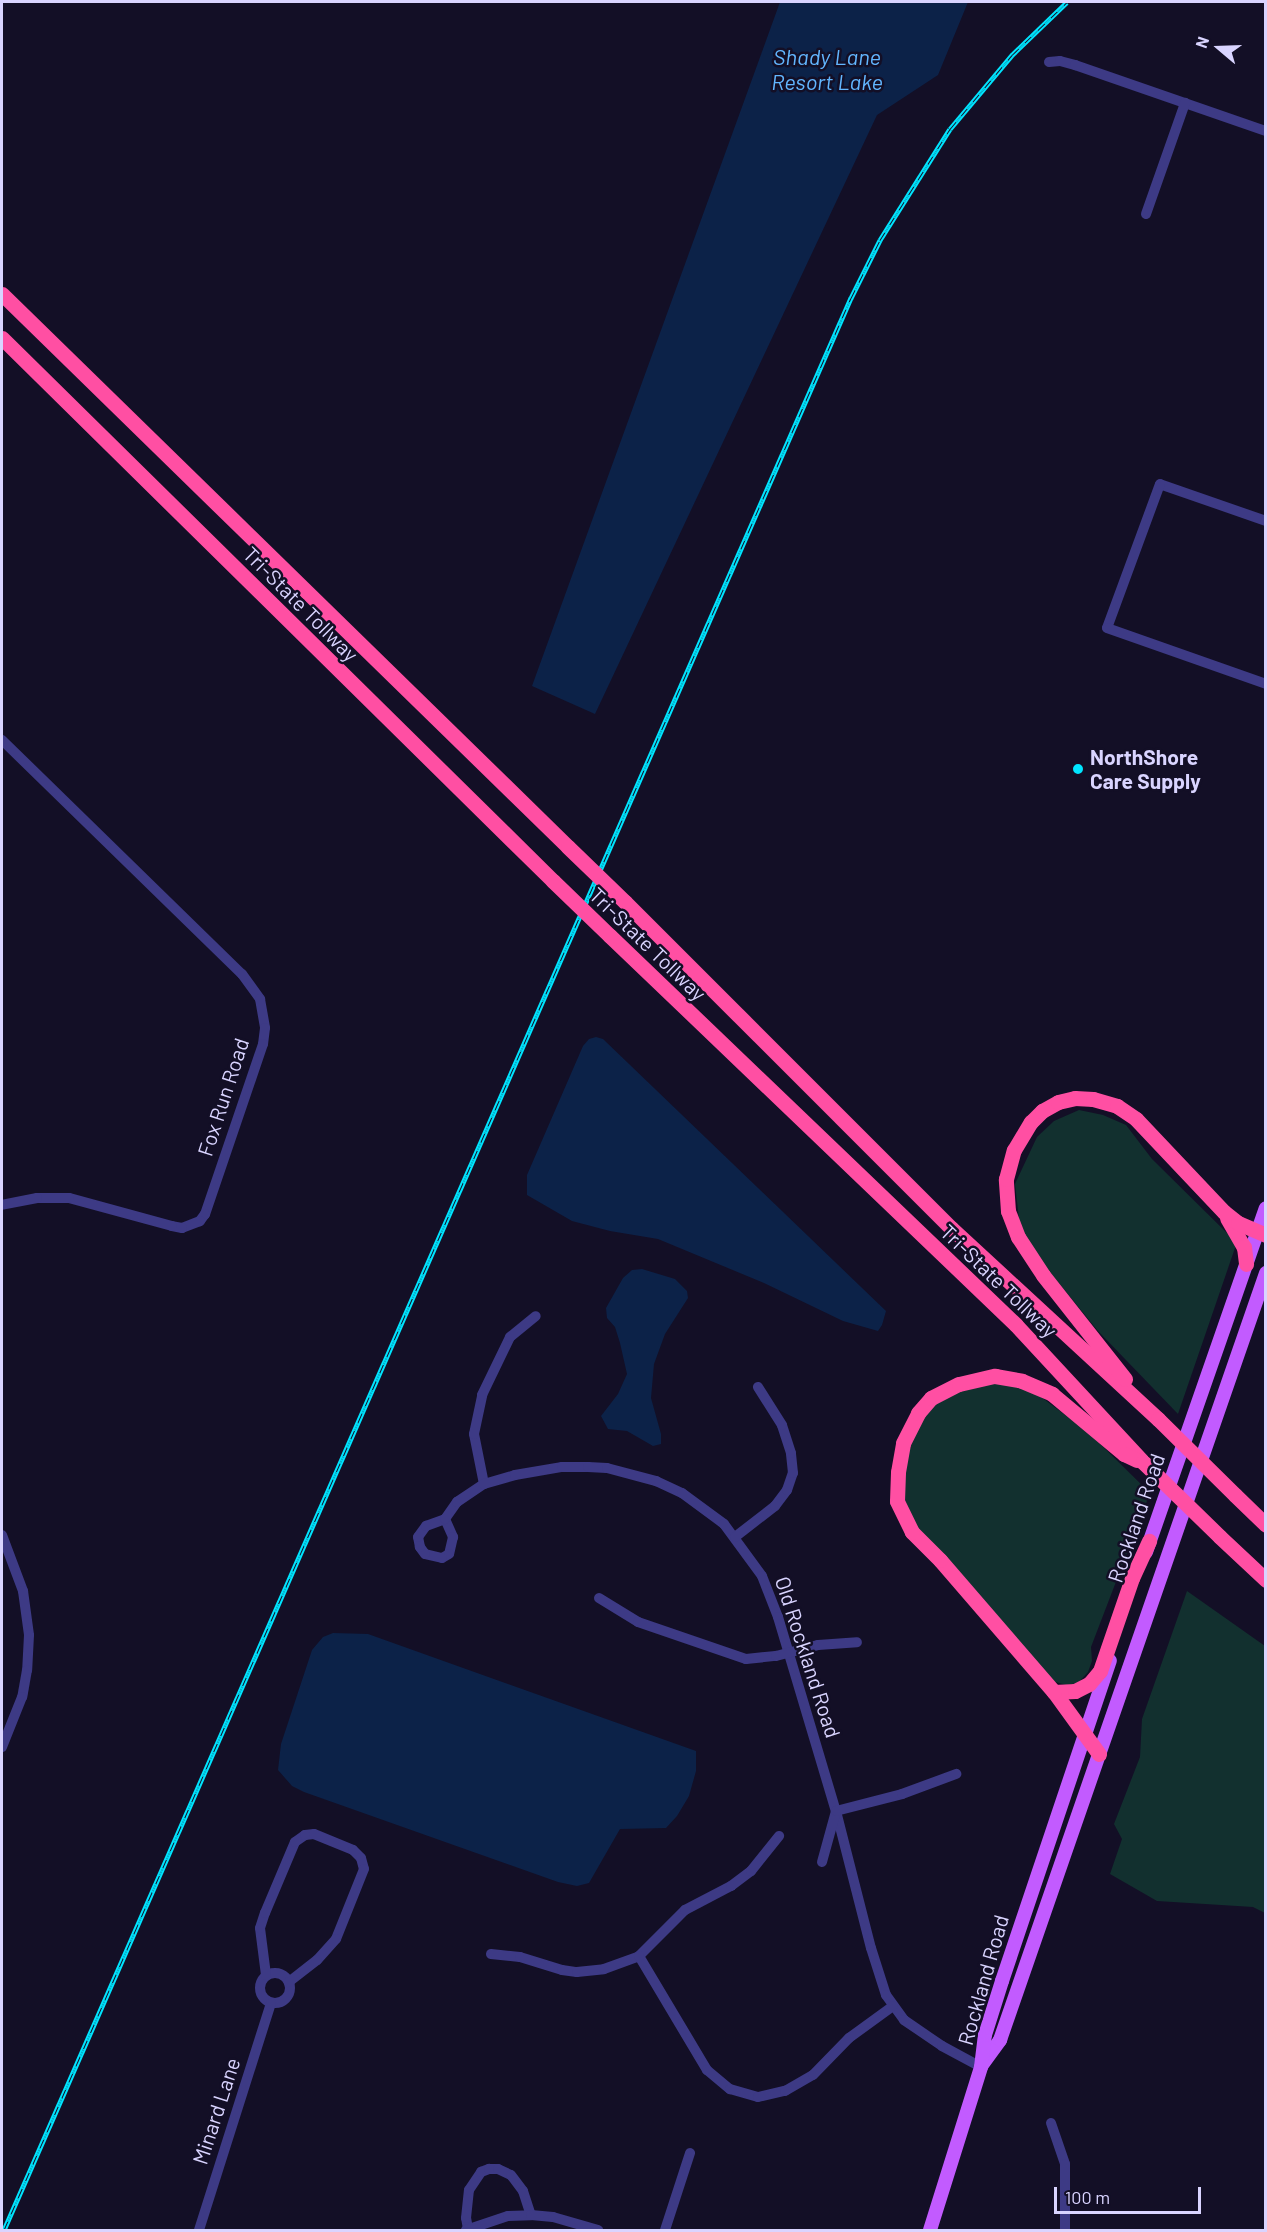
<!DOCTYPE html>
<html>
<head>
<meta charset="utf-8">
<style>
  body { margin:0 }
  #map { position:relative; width:1267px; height:2232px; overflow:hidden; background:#130f26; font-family:Barlow,sans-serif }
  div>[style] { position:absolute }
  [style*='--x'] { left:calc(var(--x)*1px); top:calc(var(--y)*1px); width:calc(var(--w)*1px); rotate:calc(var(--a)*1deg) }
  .green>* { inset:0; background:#12302f }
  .water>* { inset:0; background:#0c2248 }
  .minor>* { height:10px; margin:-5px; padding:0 5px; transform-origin:5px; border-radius:5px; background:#3d3a85 }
  .minor>.ring { margin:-5px; padding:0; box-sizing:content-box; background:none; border:10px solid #3d3a85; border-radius:50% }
  .major>* { height:14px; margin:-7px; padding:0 7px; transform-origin:7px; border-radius:7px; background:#c25bff }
  .highway>* { height:15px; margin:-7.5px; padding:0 7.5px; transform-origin:7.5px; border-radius:7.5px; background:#ff4fa3 }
  .rail>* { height:5px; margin-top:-2.5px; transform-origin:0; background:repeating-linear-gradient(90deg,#130f26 0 9px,#00e5ff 0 18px); box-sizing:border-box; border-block:2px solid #00e5ff }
  .highway-bridge>* { height:15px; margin:-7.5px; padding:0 7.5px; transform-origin:7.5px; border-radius:7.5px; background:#ff4fa3 }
  .dots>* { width:16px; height:16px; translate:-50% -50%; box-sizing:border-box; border:3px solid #130f26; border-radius:50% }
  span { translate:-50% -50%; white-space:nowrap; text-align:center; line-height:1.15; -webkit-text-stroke:5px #130f26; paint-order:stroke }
  .street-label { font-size:21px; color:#d9d4ff }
  .poi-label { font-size:21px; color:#d9d4ff; font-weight:700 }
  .left { translate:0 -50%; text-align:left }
  .water-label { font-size:22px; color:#62b6ff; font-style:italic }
  .frame { position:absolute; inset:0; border:3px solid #d9d4ff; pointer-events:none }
  .north { position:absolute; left:1189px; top:18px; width:60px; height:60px; -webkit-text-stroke:4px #130f26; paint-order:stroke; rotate:289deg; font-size:16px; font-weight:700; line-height:24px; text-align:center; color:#d9d4ff }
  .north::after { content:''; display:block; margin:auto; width:21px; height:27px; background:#d9d4ff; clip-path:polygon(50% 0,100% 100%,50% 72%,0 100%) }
  .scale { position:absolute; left:1054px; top:2187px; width:147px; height:27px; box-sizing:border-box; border:3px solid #d9d4ff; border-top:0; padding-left:8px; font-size:18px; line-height:21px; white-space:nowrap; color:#d9d4ff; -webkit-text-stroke:4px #130f26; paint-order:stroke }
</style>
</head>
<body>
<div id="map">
  <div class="green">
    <i style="clip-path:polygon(1079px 1110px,1103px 1115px,1126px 1125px,1152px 1159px,1229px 1235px,1236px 1245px,1178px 1414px,1098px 1331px,1045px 1266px,1020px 1228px,1015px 1184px,1037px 1137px,1054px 1121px)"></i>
    <i style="clip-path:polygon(993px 1381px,1029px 1388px,1088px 1432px,1150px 1493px,1091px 1647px,1092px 1661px,1088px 1672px,1078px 1683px,1066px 1685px,1042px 1678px,913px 1528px,900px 1501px,902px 1462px,933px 1397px)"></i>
    <i style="clip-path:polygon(1187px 1591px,1265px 1646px,1265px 1913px,1253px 1907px,1157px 1901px,1110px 1874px,1122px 1839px,1114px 1824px,1140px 1757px,1142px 1719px)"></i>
  </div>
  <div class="water">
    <i style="clip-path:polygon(780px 2px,968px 2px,938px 75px,877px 115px,595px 714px,532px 686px)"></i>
    <i style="clip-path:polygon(596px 1037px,603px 1039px,886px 1311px,882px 1325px,878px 1331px,843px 1321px,764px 1283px,658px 1239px,610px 1231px,572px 1221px,527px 1195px,527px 1175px,583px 1046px,589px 1039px)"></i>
    <i style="clip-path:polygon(642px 1269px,675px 1279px,687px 1291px,688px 1298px,665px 1334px,654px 1364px,651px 1398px,661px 1434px,661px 1444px,653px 1446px,627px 1431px,608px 1429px,601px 1416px,618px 1394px,627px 1374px,620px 1343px,615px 1327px,607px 1318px,606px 1308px,623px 1278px,632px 1270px)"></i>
    <i style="clip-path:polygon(333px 1633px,368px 1634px,696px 1751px,696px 1771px,689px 1796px,677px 1816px,666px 1828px,620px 1829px,589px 1883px,577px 1886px,558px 1882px,304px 1792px,292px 1786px,278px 1770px,281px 1744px,312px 1650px,323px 1637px)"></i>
  </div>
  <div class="minor">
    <i style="--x:1049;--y:62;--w:11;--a:-5"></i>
    <i style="--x:1060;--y:61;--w:16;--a:15"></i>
    <i style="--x:1075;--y:65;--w:202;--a:19.1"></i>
    <i style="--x:1146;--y:214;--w:118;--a:-70.6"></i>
    <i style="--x:1266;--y:521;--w:112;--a:-160.8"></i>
    <i style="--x:1160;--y:484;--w:153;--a:110.2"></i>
    <i style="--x:1107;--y:628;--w:169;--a:19.4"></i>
    <i style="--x:2;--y:740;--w:335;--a:44.3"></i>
    <i style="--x:242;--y:974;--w:31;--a:54"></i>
    <i style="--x:260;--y:999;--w:29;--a:80"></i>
    <i style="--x:265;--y:1028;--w:16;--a:97"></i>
    <i style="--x:263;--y:1044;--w:180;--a:108.8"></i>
    <i style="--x:205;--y:1214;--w:9;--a:126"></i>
    <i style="--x:200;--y:1221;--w:19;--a:159"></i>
    <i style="--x:182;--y:1228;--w:10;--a:-169"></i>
    <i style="--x:172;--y:1226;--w:107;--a:-164.8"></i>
    <i style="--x:69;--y:1198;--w:32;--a:180"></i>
    <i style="--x:37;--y:1198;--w:36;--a:169"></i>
    <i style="--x:484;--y:1484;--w:51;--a:-101.3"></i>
    <i style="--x:474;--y:1434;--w:40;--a:-78"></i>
    <i style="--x:482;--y:1395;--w:64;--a:-64.2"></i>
    <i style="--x:510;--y:1337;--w:33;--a:-39"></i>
    <i style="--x:445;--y:1519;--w:20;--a:66"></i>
    <i style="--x:453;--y:1537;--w:17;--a:103"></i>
    <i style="--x:449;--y:1554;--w:8;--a:150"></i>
    <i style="--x:442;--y:1558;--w:17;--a:-167"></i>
    <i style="--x:425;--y:1554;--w:9;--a:-126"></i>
    <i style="--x:420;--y:1547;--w:10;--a:-101"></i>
    <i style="--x:418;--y:1537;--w:14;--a:-54"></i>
    <i style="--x:426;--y:1526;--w:20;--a:-20"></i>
    <i style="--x:445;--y:1519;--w:21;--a:-55"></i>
    <i style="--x:457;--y:1502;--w:32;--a:-34"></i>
    <i style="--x:484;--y:1484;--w:32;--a:-16"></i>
    <i style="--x:515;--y:1475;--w:48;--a:-9.7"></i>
    <i style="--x:562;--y:1467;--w:26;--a:0"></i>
    <i style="--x:588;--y:1467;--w:19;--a:3"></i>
    <i style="--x:607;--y:1468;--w:51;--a:14.9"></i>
    <i style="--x:656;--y:1481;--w:29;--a:25"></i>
    <i style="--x:682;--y:1493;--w:52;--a:36.4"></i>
    <i style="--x:724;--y:1524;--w:64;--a:53.8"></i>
    <i style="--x:762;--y:1576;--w:44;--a:68.7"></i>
    <i style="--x:778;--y:1617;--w:202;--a:73.4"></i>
    <i style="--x:836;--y:1811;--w:141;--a:75.7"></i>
    <i style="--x:871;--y:1948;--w:49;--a:72.3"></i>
    <i style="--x:886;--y:1995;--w:31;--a:54"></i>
    <i style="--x:904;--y:2020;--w:46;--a:34.4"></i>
    <i style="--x:942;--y:2046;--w:44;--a:28.3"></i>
    <i style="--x:2;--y:1535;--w:60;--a:69.4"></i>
    <i style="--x:23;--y:1591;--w:44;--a:82.2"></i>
    <i style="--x:29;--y:1635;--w:35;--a:93"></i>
    <i style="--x:27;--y:1670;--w:27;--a:100"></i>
    <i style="--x:22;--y:1697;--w:54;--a:111.8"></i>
    <i style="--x:735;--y:1537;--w:51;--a:-37.8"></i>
    <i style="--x:775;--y:1506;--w:20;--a:-53"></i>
    <i style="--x:787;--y:1490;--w:18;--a:-71"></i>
    <i style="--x:793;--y:1473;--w:20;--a:-96"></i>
    <i style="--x:791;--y:1453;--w:29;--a:-108"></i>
    <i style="--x:782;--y:1425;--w:45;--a:-122.3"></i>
    <i style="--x:599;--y:1598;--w:46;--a:31.6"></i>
    <i style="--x:638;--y:1622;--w:114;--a:18.9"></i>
    <i style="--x:746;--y:1659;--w:30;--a:-6"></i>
    <i style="--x:776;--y:1656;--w:43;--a:-14.7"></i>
    <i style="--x:818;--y:1645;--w:39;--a:-4"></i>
    <i style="--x:822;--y:1862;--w:53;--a:-74.6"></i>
    <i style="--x:836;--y:1811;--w:68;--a:-14.4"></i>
    <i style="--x:902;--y:1794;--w:58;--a:-20.3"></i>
    <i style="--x:491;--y:1954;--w:29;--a:6"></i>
    <i style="--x:520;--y:1957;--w:44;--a:17.2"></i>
    <i style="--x:562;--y:1970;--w:15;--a:8"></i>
    <i style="--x:577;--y:1972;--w:27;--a:-6"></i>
    <i style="--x:604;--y:1969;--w:37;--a:-20"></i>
    <i style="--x:639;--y:1956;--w:65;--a:-45"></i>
    <i style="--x:685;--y:1910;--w:52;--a:-27.6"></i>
    <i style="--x:731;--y:1886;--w:25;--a:-37"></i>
    <i style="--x:751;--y:1871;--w:45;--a:-51.3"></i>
    <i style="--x:639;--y:1956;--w:133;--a:59.2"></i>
    <i style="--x:707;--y:2070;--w:30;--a:40"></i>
    <i style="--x:730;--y:2089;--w:29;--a:16"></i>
    <i style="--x:758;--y:2097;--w:28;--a:-13"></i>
    <i style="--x:785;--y:2091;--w:32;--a:-30"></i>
    <i style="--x:813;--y:2075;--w:52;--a:-45.8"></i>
    <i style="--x:849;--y:2038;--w:54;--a:-36"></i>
    <i class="ring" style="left:260px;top:1973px;width:20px;height:20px"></i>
    <i style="--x:266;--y:1975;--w:47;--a:-97.3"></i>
    <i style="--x:260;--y:1928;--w:16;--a:-72"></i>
    <i style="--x:265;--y:1913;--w:77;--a:-67.1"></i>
    <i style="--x:295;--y:1842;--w:12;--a:-35"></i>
    <i style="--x:305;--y:1835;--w:9;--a:-6"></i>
    <i style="--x:314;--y:1834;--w:42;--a:22.3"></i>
    <i style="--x:353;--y:1850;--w:11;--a:45"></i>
    <i style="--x:361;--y:1858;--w:11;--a:75"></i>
    <i style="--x:364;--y:1869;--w:75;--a:111.8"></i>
    <i style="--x:336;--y:1939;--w:28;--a:132"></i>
    <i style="--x:317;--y:1960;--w:36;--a:142"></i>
    <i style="--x:1051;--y:2123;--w:43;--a:71.1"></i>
    <i style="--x:1065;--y:2164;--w:66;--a:90"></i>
    <i style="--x:468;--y:2229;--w:11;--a:-100"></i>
    <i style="--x:466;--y:2218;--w:28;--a:-84"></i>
    <i style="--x:469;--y:2190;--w:22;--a:-56"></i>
    <i style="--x:481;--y:2172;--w:9;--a:-21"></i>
    <i style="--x:489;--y:2169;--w:9;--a:0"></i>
    <i style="--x:498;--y:2169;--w:14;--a:25"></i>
    <i style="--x:511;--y:2175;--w:20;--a:53"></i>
    <i style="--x:523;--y:2191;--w:25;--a:72"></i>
    <i style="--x:199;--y:2230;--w:238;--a:-72.4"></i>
    <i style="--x:466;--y:2230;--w:44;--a:-18.4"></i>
    <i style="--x:508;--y:2216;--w:23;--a:-2"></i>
    <i style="--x:531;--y:2215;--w:22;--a:5"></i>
    <i style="--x:553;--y:2217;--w:47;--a:16.1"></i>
    <i style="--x:665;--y:2230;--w:81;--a:-72"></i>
  </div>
  <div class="major">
    <i style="--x:1146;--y:1552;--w:364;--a:-70.8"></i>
    <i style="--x:982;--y:2065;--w:31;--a:-54"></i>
    <i style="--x:1000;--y:2040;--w:812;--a:-70.87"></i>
    <i style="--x:930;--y:2230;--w:171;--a:-72.6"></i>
    <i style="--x:981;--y:2067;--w:32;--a:-83"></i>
    <i style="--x:985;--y:2035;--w:57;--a:-72.5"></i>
    <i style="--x:1002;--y:1981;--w:338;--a:-71.4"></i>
  </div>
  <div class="highway">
    <i style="--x:2;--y:294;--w:791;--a:44.33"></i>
    <i style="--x:2;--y:338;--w:774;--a:44.58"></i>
    <i style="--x:625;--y:902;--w:461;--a:45"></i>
    <i style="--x:951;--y:1228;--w:282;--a:42.7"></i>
    <i style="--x:610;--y:936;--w:562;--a:43.77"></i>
    <i style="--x:1016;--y:1325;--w:187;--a:47.2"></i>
    <i style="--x:1227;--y:1218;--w:34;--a:60"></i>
    <i style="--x:1244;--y:1247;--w:17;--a:83"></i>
    <i style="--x:1125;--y:1379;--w:132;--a:-128.3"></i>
    <i style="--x:1043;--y:1275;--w:45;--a:-123.3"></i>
    <i style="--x:1018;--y:1237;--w:28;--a:-111"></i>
    <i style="--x:1008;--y:1211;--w:32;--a:-94"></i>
    <i style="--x:1006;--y:1179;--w:30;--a:-75"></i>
    <i style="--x:1014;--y:1150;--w:33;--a:-59"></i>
    <i style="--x:1031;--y:1122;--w:16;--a:-45"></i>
    <i style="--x:1042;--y:1111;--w:18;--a:-29"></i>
    <i style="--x:1058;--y:1102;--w:17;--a:-13"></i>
    <i style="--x:1075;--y:1098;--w:18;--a:3"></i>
    <i style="--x:1093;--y:1099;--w:25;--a:16"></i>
    <i style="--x:1117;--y:1106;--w:23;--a:34"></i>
    <i style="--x:1136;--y:1119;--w:128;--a:46.6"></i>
    <i style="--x:1224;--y:1212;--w:18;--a:38"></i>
    <i style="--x:1238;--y:1223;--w:30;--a:23"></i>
    <i style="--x:1235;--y:1495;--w:43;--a:44.1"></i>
    <i style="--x:1220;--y:1537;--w:63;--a:43.1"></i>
    <i style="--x:1054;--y:1692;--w:21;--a:-3"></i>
    <i style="--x:1075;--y:1691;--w:16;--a:-27"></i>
    <i style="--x:1089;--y:1684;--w:17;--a:-50"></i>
    <i style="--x:1100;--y:1671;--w:98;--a:-71"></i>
    <i style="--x:1132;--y:1578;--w:41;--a:-65.3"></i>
    <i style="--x:1099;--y:1754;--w:77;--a:-126"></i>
    <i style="--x:1054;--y:1692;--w:174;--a:-130.8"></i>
    <i style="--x:940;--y:1560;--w:40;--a:-135"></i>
    <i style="--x:912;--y:1532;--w:34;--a:-116"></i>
    <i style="--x:897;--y:1501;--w:29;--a:-88"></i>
    <i style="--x:898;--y:1472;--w:29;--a:-80"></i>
    <i style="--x:903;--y:1443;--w:34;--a:-63"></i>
    <i style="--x:918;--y:1413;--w:20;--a:-49"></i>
    <i style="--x:931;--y:1398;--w:31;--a:-27"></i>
    <i style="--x:959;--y:1384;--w:37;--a:-13"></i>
    <i style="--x:995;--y:1376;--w:27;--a:10"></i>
    <i style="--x:1022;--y:1381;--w:33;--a:23"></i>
    <i style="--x:1052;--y:1394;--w:94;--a:39.8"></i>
    <i style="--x:1124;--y:1454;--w:14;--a:25"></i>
  </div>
  <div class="rail">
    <i style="--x:4;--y:2230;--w:2110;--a:-66.33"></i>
    <i style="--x:851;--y:298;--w:65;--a:-63.4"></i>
    <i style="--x:880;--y:240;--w:131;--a:-57.8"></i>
    <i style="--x:950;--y:129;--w:97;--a:-50"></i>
    <i style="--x:1012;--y:55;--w:76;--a:-43.9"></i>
  </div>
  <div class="highway-bridge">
    <i style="--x:568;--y:847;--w:79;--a:44"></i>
    <i style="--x:553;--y:881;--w:79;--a:44"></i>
    <i style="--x:1158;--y:1419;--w:108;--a:44.6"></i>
    <i style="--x:1143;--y:1462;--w:107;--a:44.2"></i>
  </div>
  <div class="dots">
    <i style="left:1078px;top:769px;background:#00e5ff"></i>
  </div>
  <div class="street-label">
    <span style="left:301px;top:604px;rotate:45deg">Tri-State Tollway</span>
    <span style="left:648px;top:944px;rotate:44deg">Tri-State Tollway</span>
    <span style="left:223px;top:1097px;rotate:-72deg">Fox Run Road</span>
    <span style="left:999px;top:1281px;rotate:44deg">Tri-State Tollway</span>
    <span style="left:1136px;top:1518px;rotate:-71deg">Rockland Road</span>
    <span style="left:808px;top:1657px;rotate:72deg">Old Rockland Road</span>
    <span style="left:983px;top:1980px;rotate:-74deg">Rockland Road</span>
    <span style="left:216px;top:2111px;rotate:-72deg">Minard Lane</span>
  </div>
  <div class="poi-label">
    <span class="left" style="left:1090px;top:769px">NorthShore<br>Care Supply</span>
  </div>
  <div class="water-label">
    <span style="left:827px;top:69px">Shady Lane<br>Resort Lake</span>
  </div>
  <div class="frame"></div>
  <div class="north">N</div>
  <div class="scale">100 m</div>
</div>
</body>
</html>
